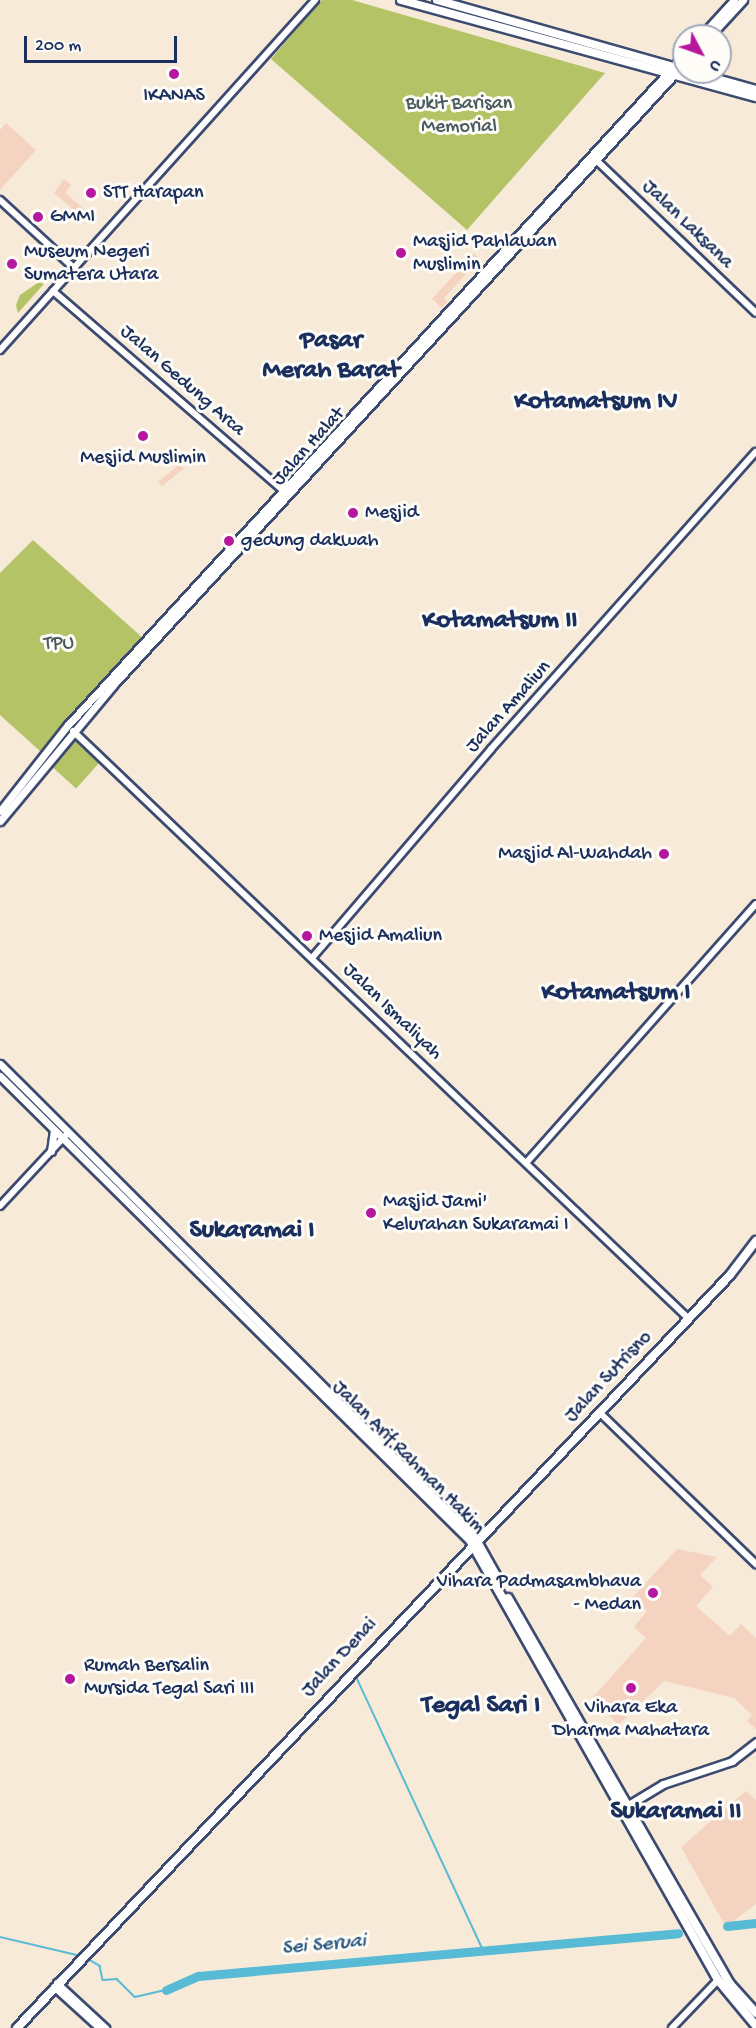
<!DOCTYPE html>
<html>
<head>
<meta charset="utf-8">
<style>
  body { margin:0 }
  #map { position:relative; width:756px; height:2028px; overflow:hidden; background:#f8ead8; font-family:"Gochi Hand",sans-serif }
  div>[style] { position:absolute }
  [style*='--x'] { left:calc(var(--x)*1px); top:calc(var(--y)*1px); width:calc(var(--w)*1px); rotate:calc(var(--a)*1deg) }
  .built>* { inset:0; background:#f4d3c0; transform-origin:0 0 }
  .green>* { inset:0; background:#b3c366; transform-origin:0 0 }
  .stream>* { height:1.5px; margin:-0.75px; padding:0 0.75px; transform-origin:0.75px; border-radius:0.75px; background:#58bbd6 }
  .river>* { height:9px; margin:-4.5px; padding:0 4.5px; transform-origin:4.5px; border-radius:4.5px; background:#58bbd6 }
  .roads { filter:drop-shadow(2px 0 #3c4b70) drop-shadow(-2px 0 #3c4b70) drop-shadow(0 2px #3c4b70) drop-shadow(0 -2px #3c4b70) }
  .tertiary>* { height:6px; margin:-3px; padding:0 3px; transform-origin:3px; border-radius:3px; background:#fff }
  .secondary>* { height:7px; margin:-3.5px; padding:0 3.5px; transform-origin:3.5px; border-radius:3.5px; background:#fff }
  .primary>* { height:8px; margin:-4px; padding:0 4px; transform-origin:4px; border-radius:4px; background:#fff }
  .dots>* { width:16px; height:16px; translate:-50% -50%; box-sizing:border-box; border:3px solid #fdfcf7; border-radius:50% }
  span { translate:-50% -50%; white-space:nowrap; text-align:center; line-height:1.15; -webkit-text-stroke:6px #fdfcf7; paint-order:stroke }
  .poi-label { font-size:20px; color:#1b2f5e }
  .left { translate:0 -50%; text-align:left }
  .right { translate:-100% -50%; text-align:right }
  .park-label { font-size:20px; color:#495b60 }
  .street-label { font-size:20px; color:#1b2f5e }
  .water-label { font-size:21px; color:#2d5982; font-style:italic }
  .district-label { font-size:26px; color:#1b2f5e; font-weight:700 }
  .north { position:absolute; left:672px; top:24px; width:60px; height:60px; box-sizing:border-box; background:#fdfcf7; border:2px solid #a3aaba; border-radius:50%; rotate:131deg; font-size:16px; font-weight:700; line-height:24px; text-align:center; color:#1b2f5e }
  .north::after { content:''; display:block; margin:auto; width:21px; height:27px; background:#b5179e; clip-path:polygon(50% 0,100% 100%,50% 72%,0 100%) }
  .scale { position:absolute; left:24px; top:36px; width:153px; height:27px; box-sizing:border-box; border:3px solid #1b2f5e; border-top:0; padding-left:8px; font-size:18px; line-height:21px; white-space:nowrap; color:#1b2f5e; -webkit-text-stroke:4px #fdfcf7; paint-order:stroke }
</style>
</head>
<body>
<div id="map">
  <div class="built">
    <i style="clip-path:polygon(6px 123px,36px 150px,0 190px,0 130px)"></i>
    <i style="clip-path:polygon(64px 179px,71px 185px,65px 193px,89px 213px,84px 218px,54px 193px)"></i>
    <i style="clip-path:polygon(474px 253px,483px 262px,477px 268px,474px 266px,444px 298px,447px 302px,442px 308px,432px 299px)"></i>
    <i style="left:180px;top:464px;width:6px;height:28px;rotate:51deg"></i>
    <i style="clip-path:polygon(677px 1549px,717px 1557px,700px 1575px,713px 1587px,696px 1606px,730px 1636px,741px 1624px,756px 1638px,756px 1729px,747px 1721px,752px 1715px,734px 1698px,664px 1681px,618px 1725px,593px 1697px,646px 1638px,634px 1627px,647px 1611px,632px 1598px)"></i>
    <i style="clip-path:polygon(746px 1791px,756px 1800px,756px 1904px,726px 1927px,681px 1847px)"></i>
  </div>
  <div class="green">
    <i style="clip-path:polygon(322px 0,352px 0,605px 73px,467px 230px,271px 59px)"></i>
    <i style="clip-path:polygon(39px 282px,44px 284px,18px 313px,16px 305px,20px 295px)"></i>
    <i style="clip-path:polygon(33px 540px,144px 639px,41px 752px,0 715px,0 573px)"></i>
    <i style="left:74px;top:734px;width:38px;height:39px;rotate:42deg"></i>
  </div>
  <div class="stream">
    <i style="--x:357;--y:1678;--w:302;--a:65.1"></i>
    <i style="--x:0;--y:1937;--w:83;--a:13.2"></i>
    <i style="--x:88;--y:1959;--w:14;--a:30"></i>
    <i style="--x:100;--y:1966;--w:14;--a:78"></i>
    <i style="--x:103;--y:1980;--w:14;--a:-4"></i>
    <i style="--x:117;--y:1979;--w:25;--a:45"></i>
    <i style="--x:135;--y:1997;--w:32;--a:-13"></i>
  </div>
  <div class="river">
    <i style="--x:727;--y:1926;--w:29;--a:-6"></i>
    <i style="--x:166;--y:1990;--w:35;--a:-24"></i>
    <i style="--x:198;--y:1976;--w:482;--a:-5.1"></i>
  </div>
  <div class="roads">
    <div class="tertiary">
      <i style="--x:596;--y:160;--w:221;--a:43.7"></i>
      <i style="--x:0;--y:200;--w:100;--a:42.6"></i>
      <i style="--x:53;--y:291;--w:308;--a:40.9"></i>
      <i style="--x:0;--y:350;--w:471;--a:-48"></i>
      <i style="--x:73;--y:731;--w:850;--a:43.67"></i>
      <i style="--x:312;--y:958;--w:275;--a:-49.4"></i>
      <i style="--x:491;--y:749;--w:398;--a:-48.3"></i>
      <i style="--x:526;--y:1163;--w:346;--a:-48.4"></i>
      <i style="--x:0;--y:1206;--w:96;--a:-47.1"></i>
      <i style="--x:599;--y:1412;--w:219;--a:44.1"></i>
      <i style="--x:57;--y:1983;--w:67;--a:42.6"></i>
      <i style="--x:54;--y:1987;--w:61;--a:42.3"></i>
      <i style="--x:672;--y:2028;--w:66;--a:-46.2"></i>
    </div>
    <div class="secondary">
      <i style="--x:701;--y:36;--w:49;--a:-47.5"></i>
      <i style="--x:710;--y:36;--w:49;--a:-47.5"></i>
      <i style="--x:0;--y:811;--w:108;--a:-51.8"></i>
      <i style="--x:67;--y:726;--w:912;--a:-47.4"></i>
      <i style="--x:0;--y:821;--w:178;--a:-50.2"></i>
      <i style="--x:114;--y:684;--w:842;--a:-47.41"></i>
      <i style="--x:0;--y:1064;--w:671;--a:44.94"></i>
      <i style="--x:0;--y:1076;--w:663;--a:44.69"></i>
      <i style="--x:51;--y:1151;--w:21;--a:-82"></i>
      <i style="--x:625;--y:1807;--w:44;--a:-31.2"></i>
      <i style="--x:663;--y:1784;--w:73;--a:-18.4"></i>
      <i style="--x:732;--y:1761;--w:31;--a:-38"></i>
    </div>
    <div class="primary">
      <i style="--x:401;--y:0;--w:368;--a:15.3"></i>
      <i style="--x:437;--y:0;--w:257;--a:15.8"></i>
      <i style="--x:692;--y:72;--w:66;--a:15.7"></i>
      <i style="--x:475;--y:1538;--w:45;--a:60.6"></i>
      <i style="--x:471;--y:1542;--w:503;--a:60.58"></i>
      <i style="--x:718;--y:1980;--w:60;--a:50.4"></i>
      <i style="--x:508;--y:1598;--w:445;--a:60.1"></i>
      <i style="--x:730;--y:1984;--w:39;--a:48"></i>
      <i style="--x:17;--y:2028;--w:1037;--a:-46.56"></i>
      <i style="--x:730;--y:1275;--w:43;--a:-52.6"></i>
    </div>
  </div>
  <div class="dots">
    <i style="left:174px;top:74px;background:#b5179e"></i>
    <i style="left:91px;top:193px;background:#b5179e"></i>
    <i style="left:38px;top:217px;background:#b5179e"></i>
    <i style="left:401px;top:253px;background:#b5179e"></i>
    <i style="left:12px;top:264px;background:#b5179e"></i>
    <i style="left:143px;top:436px;background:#b5179e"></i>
    <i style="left:353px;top:513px;background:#b5179e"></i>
    <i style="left:229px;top:541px;background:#b5179e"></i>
    <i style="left:664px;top:854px;background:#b5179e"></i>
    <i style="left:307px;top:936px;background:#b5179e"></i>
    <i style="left:371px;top:1213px;background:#b5179e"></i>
    <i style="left:653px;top:1593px;background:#b5179e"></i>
    <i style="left:70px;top:1679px;background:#b5179e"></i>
    <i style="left:631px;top:1688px;background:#b5179e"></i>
  </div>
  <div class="poi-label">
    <span style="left:174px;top:96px">IKANAS</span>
    <span class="left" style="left:103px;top:193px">STT Harapan</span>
    <span class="left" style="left:50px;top:217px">GMMI</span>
    <span class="left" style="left:413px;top:254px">Masjid Pahlawan<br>Muslimin</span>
    <span class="left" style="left:24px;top:264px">Museum Negeri<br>Sumatera Utara</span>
    <span style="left:143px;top:458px">Mesjid Muslimin</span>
    <span class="left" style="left:365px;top:513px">Mesjid</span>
    <span class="left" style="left:241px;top:541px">gedung dakwah</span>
    <span class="right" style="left:652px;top:854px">Masjid Al-Wahdah</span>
    <span class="left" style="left:319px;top:936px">Mesjid Amaliun</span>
    <span class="left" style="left:383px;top:1214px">Masjid Jami'<br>Kelurahan Sukaramai I</span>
    <span class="right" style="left:641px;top:1594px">Vihara Padmasambhava<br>- Medan</span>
    <span class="left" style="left:84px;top:1678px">Rumah Bersalin<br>Mursida Tegal Sari III</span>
    <span style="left:631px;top:1720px">Vihara Eka<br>Dharma Mahatara</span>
  </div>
  <div class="park-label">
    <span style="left:459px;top:116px">Bukit Barisan<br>Memorial</span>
    <span style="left:59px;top:644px">TPU</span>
  </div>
  <div class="street-label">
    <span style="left:687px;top:225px;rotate:44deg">Jalan Laksana</span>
    <span style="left:182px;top:381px;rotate:41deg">Jalan Gedung Arca</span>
    <span style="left:309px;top:447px;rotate:-48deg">Jalan Halat</span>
    <span style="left:509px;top:707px;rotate:-48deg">Jalan Amaliun</span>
    <span style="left:392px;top:1012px;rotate:44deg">Jalan Ismaliyah</span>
    <span style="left:609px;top:1377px;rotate:-47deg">Jalan Sutrisno</span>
    <span style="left:408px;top:1458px;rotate:45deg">Jalan Arif Rahman Hakim</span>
    <span style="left:340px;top:1658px;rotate:-47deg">Jalan Denai</span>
  </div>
  <div class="water-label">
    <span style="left:324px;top:1946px;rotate:-5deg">Sei Seruai</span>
  </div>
  <div class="district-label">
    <span style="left:331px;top:357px">Pasar<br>Merah Barat</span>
    <span style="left:596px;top:403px">Kotamatsum IV</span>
    <span style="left:500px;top:622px">Kotamatsum II</span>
    <span style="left:616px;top:994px">Kotamatsum I</span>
    <span style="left:252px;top:1232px">Sukaramai I</span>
    <span style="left:481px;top:1707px">Tegal Sari I</span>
    <span style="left:676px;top:1813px">Sukaramai II</span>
  </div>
  <div class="north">U</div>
  <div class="scale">200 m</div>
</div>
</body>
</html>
